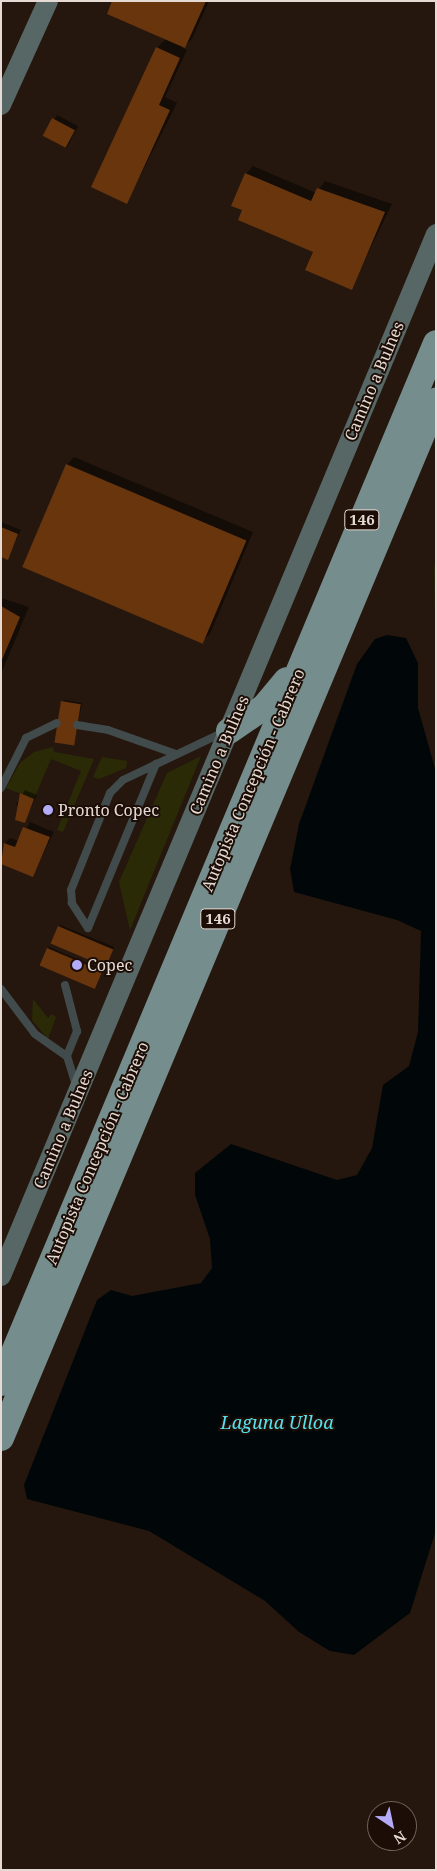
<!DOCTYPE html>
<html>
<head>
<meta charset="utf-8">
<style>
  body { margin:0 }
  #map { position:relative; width:437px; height:1871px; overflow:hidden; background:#26170e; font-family:"Noto Serif",serif }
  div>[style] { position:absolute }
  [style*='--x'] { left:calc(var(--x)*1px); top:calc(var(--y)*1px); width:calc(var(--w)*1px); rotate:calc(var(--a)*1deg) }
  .green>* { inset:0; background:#2a2b06 }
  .water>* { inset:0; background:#010708 }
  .shadow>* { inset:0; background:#0007; transform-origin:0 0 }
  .building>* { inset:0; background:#68350d; transform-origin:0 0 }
  .lane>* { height:8px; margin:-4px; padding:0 4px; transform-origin:4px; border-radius:4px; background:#414b4b }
  .secondary>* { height:20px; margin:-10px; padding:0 10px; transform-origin:10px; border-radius:10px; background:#566765 }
  .highway>* { height:26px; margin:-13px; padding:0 13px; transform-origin:13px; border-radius:13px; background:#758e8d }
  .dots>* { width:14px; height:14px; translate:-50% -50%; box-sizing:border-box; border:2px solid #1c0e06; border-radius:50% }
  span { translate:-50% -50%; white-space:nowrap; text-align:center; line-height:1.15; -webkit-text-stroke:4px #1c0e06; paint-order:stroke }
  .shield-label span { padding:1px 4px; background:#1c0e06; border:1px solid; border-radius:4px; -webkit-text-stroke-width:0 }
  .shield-label { font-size:15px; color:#e5dbd4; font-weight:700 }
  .street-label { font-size:16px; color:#e5dbd4 }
  .poi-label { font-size:16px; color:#e5dbd4 }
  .left { translate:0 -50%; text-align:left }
  .water-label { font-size:18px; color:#58e1ed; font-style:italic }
  .frame { position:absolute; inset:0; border:2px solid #e5dbd4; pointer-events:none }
  .north { position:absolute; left:367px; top:1801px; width:50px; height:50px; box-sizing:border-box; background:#1c0e06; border:1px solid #6c6058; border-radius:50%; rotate:146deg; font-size:14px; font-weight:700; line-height:20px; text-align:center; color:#e5dbd4 }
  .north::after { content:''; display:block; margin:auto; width:18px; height:22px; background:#b4acf9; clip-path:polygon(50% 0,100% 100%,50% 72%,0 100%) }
</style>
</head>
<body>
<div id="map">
  <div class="green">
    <i style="clip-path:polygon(436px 564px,436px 661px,434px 567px)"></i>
    <i style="clip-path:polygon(53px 747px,54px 752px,94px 759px,63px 832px,57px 830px,81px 771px,51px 759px,34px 799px,6px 788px,20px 763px,34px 752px)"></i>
    <i style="clip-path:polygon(201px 756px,130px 930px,119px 882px,167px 773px)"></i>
    <i style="clip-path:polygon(102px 757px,127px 761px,126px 768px,99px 779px,93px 777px)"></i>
    <i style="clip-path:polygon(33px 999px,48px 1018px,52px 1014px,56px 1017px,48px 1039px,32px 1020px)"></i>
  </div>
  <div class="water">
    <i style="clip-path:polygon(387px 635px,406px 638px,418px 663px,418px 708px,436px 772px,436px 1530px,410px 1613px,354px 1655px,330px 1651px,299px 1632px,265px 1601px,149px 1531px,27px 1499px,24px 1485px,97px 1300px,111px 1290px,132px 1296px,201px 1283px,212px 1268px,210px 1239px,195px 1195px,195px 1173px,231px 1144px,337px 1180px,357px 1175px,372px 1148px,383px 1085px,409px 1066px,418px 1032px,421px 931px,397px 920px,294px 892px,290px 869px,299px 824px,357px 664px,375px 639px)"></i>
  </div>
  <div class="shadow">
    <i style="clip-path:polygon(114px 1px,209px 1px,192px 39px,182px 48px,187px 50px,165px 97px,177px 103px,127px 202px,157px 48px,166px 39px)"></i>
    <i style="left:57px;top:115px;width:24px;height:25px;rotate:28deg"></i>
    <i style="clip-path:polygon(253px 166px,316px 193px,325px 181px,392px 204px,351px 288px,314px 251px,244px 210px,246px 174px)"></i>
    <i style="clip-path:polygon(74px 457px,253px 532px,210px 634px,202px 641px,67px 465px)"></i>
    <i style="clip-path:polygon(1px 522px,21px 530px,7px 558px,1px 556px)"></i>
    <i style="clip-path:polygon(1px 598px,29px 607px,1px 674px)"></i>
    <i style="clip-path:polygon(64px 700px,82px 703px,74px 744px,62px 702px)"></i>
    <i style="clip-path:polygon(25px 790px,37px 795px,24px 822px,22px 808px,16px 805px)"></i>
    <i style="clip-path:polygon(30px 822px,54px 832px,33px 875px,1px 862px,5px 843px,10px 838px,19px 841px)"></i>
    <i style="clip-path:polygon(60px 925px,114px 947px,107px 964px,59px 926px)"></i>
    <i style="clip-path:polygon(49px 947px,103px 970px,96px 986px,48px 949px)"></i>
  </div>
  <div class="building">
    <i style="clip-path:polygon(112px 1px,206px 1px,185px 48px,107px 14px)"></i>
    <i style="clip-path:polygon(156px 47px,180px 58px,159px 105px,170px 110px,127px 204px,91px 187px)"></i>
    <i style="left:52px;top:118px;width:26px;height:20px;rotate:28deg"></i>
    <i style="clip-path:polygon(245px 173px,311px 201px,317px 188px,385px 212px,352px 290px,305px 270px,313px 252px,238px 220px,242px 210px,231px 206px)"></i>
    <i style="left:66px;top:464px;width:196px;height:112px;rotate:23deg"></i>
    <i style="clip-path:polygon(1px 527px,18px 534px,8px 560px,1px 557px)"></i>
    <i style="clip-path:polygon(1px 606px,20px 617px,1px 662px)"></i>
    <i style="left:61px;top:701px;width:20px;height:42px;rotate:9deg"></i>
    <i style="clip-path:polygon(20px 793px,34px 799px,25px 823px,15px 820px)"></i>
    <i style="clip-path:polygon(23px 827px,50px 837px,33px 877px,1px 864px,4px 843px,15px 847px)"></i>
    <i style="left:58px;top:926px;width:60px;height:19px;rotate:23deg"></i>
    <i style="left:47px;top:948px;width:60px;height:19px;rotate:23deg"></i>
  </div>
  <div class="lane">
    <i style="--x:77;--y:725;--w:31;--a:9"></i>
    <i style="--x:108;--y:730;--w:72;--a:19.4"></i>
    <i style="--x:1;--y:788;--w:56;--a:-63.4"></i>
    <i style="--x:26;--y:738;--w:34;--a:-26"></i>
    <i style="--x:88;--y:928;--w:30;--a:-123"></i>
    <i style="--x:72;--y:903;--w:13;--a:-94"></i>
    <i style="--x:71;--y:890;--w:105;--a:-68.1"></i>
    <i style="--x:110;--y:793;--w:18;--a:-45"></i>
    <i style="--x:123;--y:780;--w:112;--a:-25.4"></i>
    <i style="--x:88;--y:928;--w:178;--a:-67.5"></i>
    <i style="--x:65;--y:985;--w:48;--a:75.4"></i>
    <i style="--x:77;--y:1031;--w:27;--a:112"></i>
    <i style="--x:1;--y:989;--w:56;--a:52.9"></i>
    <i style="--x:35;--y:1034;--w:39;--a:35"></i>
    <i style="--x:67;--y:1056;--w:30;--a:73"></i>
  </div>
  <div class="secondary">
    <i style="--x:1;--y:105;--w:114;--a:-65.7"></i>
    <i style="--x:1;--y:1276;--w:1129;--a:-67.34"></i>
  </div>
  <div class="highway">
    <i style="--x:229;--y:731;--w:42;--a:-34.4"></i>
    <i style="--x:264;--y:707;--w:35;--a:-50"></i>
    <i style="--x:1;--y:1383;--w:1127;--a:-67.3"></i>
    <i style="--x:1;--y:1438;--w:1125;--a:-67.24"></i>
  </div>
  <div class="dots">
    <i style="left:48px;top:810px;background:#b4acf9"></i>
    <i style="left:77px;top:965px;background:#b4acf9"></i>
  </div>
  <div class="shield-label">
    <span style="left:362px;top:520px">146</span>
    <span style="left:218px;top:919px">146</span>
  </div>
  <div class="street-label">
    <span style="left:374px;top:381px;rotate:-67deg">Camino a Bulnes</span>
    <span style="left:219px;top:755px;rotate:-67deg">Camino a Bulnes</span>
    <span style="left:253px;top:780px;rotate:-67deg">Autopista Concepción - Cabrero</span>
    <span style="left:63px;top:1129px;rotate:-67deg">Camino a Bulnes</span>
    <span style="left:97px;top:1153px;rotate:-67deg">Autopista Concepción - Cabrero</span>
  </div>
  <div class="poi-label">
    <span class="left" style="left:58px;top:810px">Pronto Copec</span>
    <span class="left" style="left:87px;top:965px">Copec</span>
  </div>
  <div class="water-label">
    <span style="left:277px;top:1422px">Laguna Ulloa</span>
  </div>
  <div class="frame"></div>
  <div class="north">N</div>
</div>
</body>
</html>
